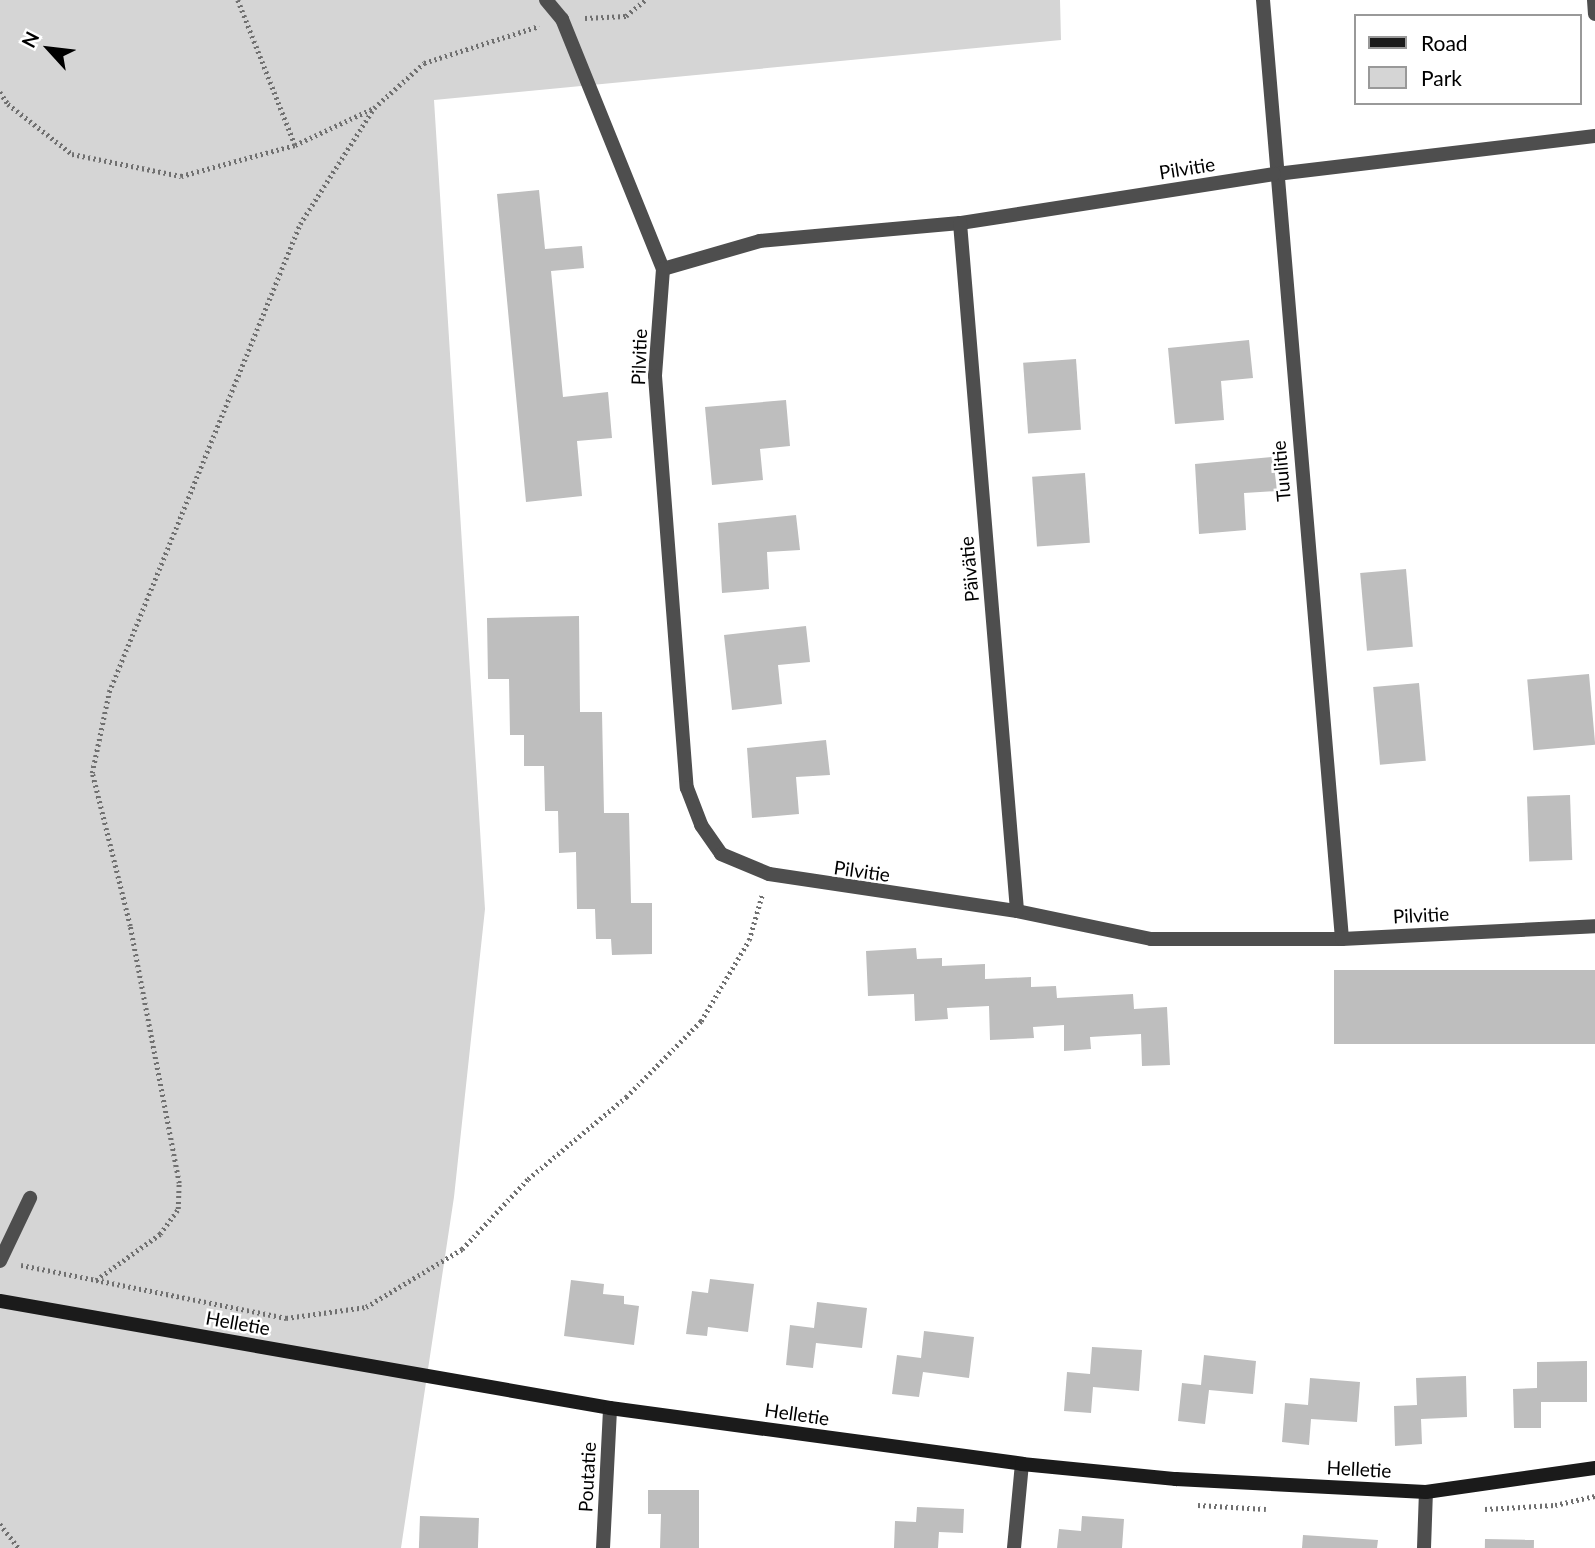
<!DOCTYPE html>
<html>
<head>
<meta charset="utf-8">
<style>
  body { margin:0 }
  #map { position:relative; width:1595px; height:1548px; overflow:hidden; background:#fff; font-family:Lato,sans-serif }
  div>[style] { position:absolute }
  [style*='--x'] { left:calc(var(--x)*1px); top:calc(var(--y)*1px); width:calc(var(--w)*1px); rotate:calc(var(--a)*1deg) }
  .green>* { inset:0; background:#d5d5d5 }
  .building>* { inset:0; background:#bebebe; transform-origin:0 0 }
  .path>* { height:4.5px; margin-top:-2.25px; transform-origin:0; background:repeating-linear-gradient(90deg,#707070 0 2px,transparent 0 5.5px) }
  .lane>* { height:14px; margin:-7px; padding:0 7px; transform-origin:7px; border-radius:7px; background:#4e4e4e }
  .street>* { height:14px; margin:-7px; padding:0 7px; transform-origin:7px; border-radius:7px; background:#4e4e4e }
  .secondary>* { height:14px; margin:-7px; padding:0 7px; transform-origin:7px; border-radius:7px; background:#1b1b1b }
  span { translate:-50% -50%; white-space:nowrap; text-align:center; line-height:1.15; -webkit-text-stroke:5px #fff; paint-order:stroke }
  .street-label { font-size:19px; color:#000 }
  .legend { position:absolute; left:1354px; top:14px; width:228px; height:91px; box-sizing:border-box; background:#fff; border:2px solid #999; margin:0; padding:9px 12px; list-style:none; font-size:21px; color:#000 }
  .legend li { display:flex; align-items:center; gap:14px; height:35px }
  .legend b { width:35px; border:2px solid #999 }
  .north { position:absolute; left:14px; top:14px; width:70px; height:70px; -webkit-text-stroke:5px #fff; paint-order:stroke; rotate:297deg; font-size:19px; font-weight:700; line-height:28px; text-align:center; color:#000 }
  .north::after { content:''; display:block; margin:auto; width:24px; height:32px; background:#000; clip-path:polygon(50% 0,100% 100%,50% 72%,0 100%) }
</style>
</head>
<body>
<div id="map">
  <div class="green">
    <i style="clip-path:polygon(0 0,1060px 0,1061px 40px,434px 100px,485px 909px,454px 1197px,401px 1548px,0 1548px)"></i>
  </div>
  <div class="building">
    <i style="clip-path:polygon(539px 190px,545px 249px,582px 246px,584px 268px,551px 271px,563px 397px,608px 392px,612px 438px,577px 441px,582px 496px,526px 502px,497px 194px)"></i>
    <i style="clip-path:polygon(1249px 340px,1253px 378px,1221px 381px,1224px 420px,1175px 424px,1168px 348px)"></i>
    <i style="left:1076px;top:359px;width:71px;height:53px;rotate:86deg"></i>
    <i style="clip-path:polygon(786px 400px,790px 446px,760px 449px,763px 480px,712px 485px,705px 407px)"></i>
    <i style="clip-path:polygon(1273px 457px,1277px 491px,1244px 493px,1246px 530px,1199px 534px,1195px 464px)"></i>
    <i style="left:1085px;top:473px;width:70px;height:53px;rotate:86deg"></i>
    <i style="clip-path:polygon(796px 515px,800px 550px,767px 552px,769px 589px,722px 593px,718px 523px)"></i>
    <i style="left:1406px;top:569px;width:78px;height:46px;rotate:85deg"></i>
    <i style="clip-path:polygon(579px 616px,580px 712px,602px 712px,604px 813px,629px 813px,631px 903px,652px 903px,652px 954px,612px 955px,611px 939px,596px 939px,595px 909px,577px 909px,576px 852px,559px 853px,558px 811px,545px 811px,544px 766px,524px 766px,524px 735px,510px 735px,509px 679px,488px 679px,487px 618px)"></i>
    <i style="clip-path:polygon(806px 626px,810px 662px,778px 665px,782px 704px,732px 710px,724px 635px)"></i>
    <i style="left:1589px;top:674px;width:71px;height:62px;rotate:85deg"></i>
    <i style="left:1419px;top:683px;width:78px;height:46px;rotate:85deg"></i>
    <i style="clip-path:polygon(826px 740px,830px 775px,796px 777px,799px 814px,752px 818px,747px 748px)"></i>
    <i style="left:1570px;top:795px;width:65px;height:43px;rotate:88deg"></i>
    <i style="clip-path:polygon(916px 948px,917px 959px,942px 958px,942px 966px,985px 964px,985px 979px,1031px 977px,1031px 987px,1056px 986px,1057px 998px,1133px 994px,1134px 1009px,1167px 1007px,1170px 1065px,1142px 1066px,1141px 1034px,1090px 1037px,1091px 1049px,1064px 1051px,1064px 1025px,1033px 1027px,1034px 1038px,990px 1040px,989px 1006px,947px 1008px,948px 1019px,915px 1021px,914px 994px,868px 996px,866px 951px)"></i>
    <i style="left:1595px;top:970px;width:74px;height:261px;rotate:90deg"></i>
    <i style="clip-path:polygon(710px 1279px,754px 1284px,748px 1332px,708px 1327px,707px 1336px,686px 1334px,692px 1291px,708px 1293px)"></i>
    <i style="clip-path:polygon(571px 1280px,604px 1284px,603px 1294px,624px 1296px,624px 1304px,639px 1306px,634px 1345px,564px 1336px)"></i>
    <i style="clip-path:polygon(817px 1302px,867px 1308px,862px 1348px,816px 1343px,813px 1368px,786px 1365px,790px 1325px,814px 1328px)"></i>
    <i style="clip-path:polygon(924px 1331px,974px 1337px,969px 1378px,923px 1372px,919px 1397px,892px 1394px,897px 1355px,921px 1358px)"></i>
    <i style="clip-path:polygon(1092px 1347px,1142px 1350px,1139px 1391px,1093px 1387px,1091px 1413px,1064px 1411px,1067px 1372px,1090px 1374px)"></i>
    <i style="clip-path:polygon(1204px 1355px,1256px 1361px,1253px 1394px,1209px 1390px,1205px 1424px,1178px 1421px,1182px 1383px,1201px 1385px)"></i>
    <i style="clip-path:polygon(1587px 1361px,1587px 1402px,1541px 1402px,1541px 1428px,1514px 1428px,1513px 1389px,1537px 1388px,1537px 1362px)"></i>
    <i style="clip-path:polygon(1466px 1376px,1467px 1417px,1421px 1419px,1422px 1444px,1395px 1446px,1394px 1406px,1417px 1405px,1416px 1378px)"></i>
    <i style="clip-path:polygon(1310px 1378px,1360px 1382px,1357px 1422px,1311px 1419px,1309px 1445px,1282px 1442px,1285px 1403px,1308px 1405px)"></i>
    <i style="clip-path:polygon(648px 1490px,699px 1490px,699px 1548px,660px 1548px,661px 1514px,648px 1514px)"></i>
    <i style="clip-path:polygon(917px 1507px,964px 1509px,963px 1533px,939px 1532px,938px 1548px,894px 1548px,895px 1521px,916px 1522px)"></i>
    <i style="left:420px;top:1516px;width:59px;height:32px;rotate:2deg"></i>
    <i style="clip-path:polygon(1082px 1516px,1124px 1519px,1122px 1548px,1057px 1548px,1059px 1529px,1081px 1531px)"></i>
    <i style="clip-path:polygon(1303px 1535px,1378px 1540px,1377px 1548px,1302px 1548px)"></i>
    <i style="left:1485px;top:1539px;width:49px;height:9px;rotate:1deg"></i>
  </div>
  <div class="path">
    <i style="--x:238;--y:0;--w:156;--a:68.5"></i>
    <i style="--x:585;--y:18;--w:41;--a:-2.8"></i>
    <i style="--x:626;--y:16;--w:25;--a:-40"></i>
    <i style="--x:0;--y:92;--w:14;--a:56"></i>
    <i style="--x:8;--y:104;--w:81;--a:38"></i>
    <i style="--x:72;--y:154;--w:111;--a:11.4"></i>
    <i style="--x:181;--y:176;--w:118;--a:-15.2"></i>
    <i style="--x:295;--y:145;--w:87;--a:-25.1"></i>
    <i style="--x:374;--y:108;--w:67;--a:-42"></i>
    <i style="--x:424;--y:63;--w:121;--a:-17.8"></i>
    <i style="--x:21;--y:1265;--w:76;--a:11.3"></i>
    <i style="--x:96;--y:1280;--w:79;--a:-35.7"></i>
    <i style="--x:160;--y:1234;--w:31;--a:-54"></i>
    <i style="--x:178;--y:1209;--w:26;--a:-88"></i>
    <i style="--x:179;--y:1183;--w:262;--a:-100.8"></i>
    <i style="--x:130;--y:926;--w:158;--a:-103.9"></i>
    <i style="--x:92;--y:773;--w:83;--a:-78.1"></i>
    <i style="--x:109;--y:692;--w:505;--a:-67.8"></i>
    <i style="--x:300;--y:224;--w:138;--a:-57.5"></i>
    <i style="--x:96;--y:1280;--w:194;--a:11.3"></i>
    <i style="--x:286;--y:1318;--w:81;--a:-7.8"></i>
    <i style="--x:366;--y:1307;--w:112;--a:-31.1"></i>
    <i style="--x:462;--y:1249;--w:96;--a:-46.7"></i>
    <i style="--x:528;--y:1179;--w:128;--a:-39.9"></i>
    <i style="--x:626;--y:1097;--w:107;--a:-45.4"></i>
    <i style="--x:701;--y:1021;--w:94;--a:-59.3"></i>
    <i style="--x:749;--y:940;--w:47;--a:-73.9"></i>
    <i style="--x:1198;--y:1505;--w:68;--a:3.4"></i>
    <i style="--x:1485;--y:1509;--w:70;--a:-3.3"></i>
    <i style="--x:1555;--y:1505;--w:41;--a:-12.7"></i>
    <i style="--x:0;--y:1524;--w:31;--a:52"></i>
  </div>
  <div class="lane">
    <i style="--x:546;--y:0;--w:25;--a:50"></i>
    <i style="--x:562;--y:19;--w:270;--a:68"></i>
    <i style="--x:0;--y:1261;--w:70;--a:-64.5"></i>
  </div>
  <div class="street">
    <i style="--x:1263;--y:0;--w:942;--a:85.19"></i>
    <i style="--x:1594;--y:0;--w:14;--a:86"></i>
    <i style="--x:1595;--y:136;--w:323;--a:173.2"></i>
    <i style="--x:1274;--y:174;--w:318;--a:171.1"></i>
    <i style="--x:960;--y:223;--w:201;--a:174.9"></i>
    <i style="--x:760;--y:241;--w:101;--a:163.9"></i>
    <i style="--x:663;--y:269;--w:107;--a:94.3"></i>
    <i style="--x:655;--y:376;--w:413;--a:85.6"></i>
    <i style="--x:687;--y:788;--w:40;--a:69"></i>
    <i style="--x:701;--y:825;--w:35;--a:55"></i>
    <i style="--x:721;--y:854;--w:52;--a:22.6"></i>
    <i style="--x:769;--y:874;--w:251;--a:8.5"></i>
    <i style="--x:1017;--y:911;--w:137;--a:11.8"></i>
    <i style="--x:1151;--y:939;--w:191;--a:0"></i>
    <i style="--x:1342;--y:939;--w:253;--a:-2.9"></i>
    <i style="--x:960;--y:223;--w:690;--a:85.26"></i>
    <i style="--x:603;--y:1548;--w:140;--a:-87.1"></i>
    <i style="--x:1014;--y:1548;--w:84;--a:-84.6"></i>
    <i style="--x:1424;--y:1548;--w:56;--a:-88"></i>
  </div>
  <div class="secondary">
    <i style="--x:0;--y:1301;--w:619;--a:9.95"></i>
    <i style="--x:610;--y:1408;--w:416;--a:7.7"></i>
    <i style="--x:1022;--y:1464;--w:155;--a:5.6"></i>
    <i style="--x:1176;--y:1479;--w:250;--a:3"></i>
    <i style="--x:1426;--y:1492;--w:171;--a:-8.1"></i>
  </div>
  <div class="street-label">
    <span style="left:1187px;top:168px;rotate:-9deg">Pilvitie</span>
    <span style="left:639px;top:357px;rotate:-88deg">Pilvitie</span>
    <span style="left:1281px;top:471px;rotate:-95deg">Tuulitie</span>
    <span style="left:969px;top:569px;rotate:-95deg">Päivätie</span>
    <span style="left:862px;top:871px;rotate:8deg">Pilvitie</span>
    <span style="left:1421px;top:915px;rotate:-3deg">Pilvitie</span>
    <span style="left:238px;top:1323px;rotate:10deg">Helletie</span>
    <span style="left:797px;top:1414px;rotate:8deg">Helletie</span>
    <span style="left:1359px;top:1469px;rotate:3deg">Helletie</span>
    <span style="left:587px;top:1477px;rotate:-87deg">Poutatie</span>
  </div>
  <ul class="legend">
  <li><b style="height:9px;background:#1b1b1b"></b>Road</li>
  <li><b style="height:19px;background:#d5d5d5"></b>Park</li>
  </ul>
  <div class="north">N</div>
</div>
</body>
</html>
